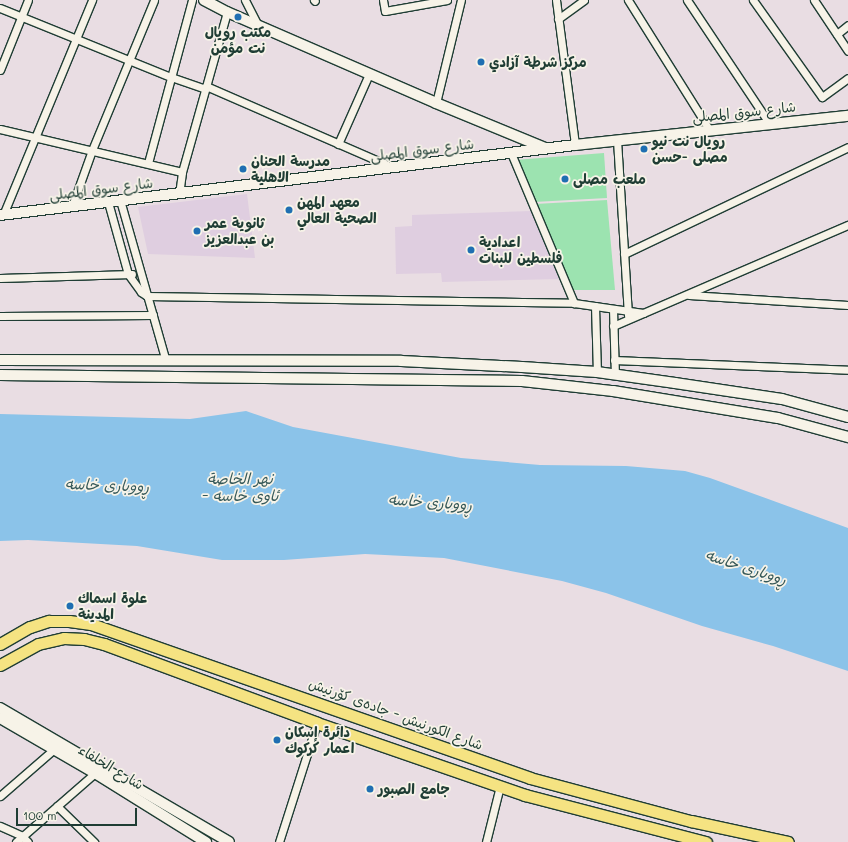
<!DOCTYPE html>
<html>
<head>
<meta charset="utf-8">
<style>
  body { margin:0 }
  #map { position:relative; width:848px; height:842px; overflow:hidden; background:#e9dde3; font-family:Mali,"Playpen Sans Arabic",sans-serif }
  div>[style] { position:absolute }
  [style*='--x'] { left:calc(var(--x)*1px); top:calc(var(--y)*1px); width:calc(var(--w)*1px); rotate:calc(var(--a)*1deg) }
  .built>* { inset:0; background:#dfcee0 }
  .green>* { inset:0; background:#9ce3b0 }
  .water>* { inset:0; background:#8bc3e9 }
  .roads { filter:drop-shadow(1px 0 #1f3d34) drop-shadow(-1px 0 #1f3d34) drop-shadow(0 1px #1f3d34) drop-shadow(0 -1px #1f3d34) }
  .street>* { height:7px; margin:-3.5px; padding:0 3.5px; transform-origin:3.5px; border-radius:3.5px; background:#f7f3e8 }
  .secondary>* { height:10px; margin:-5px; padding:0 5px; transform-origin:5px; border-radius:5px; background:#f7f3e8 }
  .primary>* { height:11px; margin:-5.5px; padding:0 5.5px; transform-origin:5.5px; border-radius:5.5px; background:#f5e382 }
  .dots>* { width:11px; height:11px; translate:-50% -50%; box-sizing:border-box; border:2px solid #f7f3e8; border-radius:50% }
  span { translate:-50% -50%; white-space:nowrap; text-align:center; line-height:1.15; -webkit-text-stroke:3.5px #f7f3e8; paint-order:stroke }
  .poi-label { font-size:14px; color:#1f3d34; font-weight:700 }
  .left { translate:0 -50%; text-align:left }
  .street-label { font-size:14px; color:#1f3d34 }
  .water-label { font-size:15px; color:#355858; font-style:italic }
  .scale { position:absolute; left:16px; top:808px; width:121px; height:18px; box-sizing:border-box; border:2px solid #1f3d34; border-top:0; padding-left:5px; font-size:12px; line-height:14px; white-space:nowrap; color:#1f3d34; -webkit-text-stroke:3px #f7f3e8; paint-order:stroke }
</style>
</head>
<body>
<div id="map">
  <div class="built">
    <i style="clip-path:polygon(247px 194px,255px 258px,148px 254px,138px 207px)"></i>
    <i style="clip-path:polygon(531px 211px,559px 279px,442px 282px,441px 273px,396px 274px,395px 227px,412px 226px,412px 215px)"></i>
  </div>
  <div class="green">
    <i style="clip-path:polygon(604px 153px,607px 198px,534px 202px,515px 160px)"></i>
    <i style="clip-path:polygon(607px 200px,615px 290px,569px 290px,535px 204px)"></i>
  </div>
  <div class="water">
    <i style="clip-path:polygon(246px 411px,293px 427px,461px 458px,540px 465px,626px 466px,685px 471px,710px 478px,848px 528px,848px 671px,773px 646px,702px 626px,606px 593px,562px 581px,444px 558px,365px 554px,284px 560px,222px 560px,137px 546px,28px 540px,0 541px,0 414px,190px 419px)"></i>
  </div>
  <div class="roads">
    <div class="street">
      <i style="--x:245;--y:0;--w:28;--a:63"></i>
      <i style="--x:314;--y:0;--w:1;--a:45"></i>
      <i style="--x:383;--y:0;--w:11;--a:80"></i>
      <i style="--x:385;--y:11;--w:63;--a:-10.1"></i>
      <i style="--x:556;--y:0;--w:146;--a:82.5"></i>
      <i style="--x:628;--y:0;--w:152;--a:57.9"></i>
      <i style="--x:687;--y:0;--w:148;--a:56.3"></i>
      <i style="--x:753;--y:0;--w:119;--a:54.6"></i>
      <i style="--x:822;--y:97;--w:32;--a:-36"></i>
      <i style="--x:814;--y:0;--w:61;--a:56.3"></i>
      <i style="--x:0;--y:8;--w:184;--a:22"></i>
      <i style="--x:171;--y:77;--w:36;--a:19"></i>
      <i style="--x:558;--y:19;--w:32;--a:-36"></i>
      <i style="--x:837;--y:34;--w:14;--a:-39"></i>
      <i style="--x:0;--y:70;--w:75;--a:-68.2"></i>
      <i style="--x:206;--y:86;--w:203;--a:23.5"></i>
      <i style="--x:436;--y:103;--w:106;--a:-76.4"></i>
      <i style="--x:0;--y:129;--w:187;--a:13.3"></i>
      <i style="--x:617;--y:140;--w:176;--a:86.4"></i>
      <i style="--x:338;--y:144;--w:77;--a:-66.1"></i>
      <i style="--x:511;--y:153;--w:163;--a:67.2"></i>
      <i style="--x:148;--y:163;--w:169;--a:-74.9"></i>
      <i style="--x:179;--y:194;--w:22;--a:-82"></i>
      <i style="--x:182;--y:172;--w:166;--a:-74.3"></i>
      <i style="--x:120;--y:200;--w:167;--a:74.1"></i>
      <i style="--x:108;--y:202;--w:75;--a:74.5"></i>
      <i style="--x:128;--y:274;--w:22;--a:54"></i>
      <i style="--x:141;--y:292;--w:7;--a:34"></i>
      <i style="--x:147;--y:296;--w:427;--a:0.9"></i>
      <i style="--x:574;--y:303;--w:70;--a:8.2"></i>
      <i style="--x:72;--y:206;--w:59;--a:-70.3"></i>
      <i style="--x:92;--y:150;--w:162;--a:-67.5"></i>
      <i style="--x:3;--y:215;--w:233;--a:-67.5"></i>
      <i style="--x:624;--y:254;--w:248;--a:-25.5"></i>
      <i style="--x:0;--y:278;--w:132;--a:-1.7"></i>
      <i style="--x:689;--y:295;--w:159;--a:3.6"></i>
      <i style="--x:595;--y:306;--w:66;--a:88.3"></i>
      <i style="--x:613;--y:309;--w:66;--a:88.3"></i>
      <i style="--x:0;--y:316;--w:153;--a:-0.4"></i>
      <i style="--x:613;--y:326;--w:256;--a:-23.3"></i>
      <i style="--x:614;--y:360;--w:234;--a:2.4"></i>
      <i style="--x:0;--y:796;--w:70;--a:-41"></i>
      <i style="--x:57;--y:806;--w:52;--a:44.2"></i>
      <i style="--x:0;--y:826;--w:24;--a:24"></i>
      <i style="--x:22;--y:836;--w:8;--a:45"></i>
      <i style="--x:16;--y:842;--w:105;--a:-41.1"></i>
      <i style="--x:279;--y:842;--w:125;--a:-72.3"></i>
      <i style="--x:486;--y:842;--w:58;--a:-76"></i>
    </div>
    <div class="secondary">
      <i style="--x:204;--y:0;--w:26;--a:28"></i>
      <i style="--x:227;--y:12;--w:228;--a:23.5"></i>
      <i style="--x:436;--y:103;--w:118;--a:22.4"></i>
      <i style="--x:0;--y:215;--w:579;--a:-6.94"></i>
      <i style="--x:575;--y:145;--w:275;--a:-6.1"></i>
      <i style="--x:0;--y:360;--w:401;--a:0.1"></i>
      <i style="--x:401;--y:361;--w:121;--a:2.8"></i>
      <i style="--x:522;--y:367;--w:75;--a:3.8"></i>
      <i style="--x:597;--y:372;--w:79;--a:8"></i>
      <i style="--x:675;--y:383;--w:108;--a:8.5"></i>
      <i style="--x:782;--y:399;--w:68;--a:15.3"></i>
      <i style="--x:0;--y:375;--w:522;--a:0.66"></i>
      <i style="--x:522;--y:381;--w:92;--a:6.3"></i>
      <i style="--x:613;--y:391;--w:167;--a:9.3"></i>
      <i style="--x:778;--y:418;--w:73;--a:15.2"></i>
      <i style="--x:0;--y:708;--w:265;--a:30.3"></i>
      <i style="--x:0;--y:718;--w:110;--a:30.1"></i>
      <i style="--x:95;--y:773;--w:131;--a:31.9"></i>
    </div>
    <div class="primary">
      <i style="--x:0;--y:644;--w:34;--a:-30"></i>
      <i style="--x:30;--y:627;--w:20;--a:-18"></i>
      <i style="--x:49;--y:621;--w:20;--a:0"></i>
      <i style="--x:69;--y:621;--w:22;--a:8"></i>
      <i style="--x:91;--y:624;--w:465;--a:19.3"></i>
      <i style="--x:530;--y:778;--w:167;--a:15"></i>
      <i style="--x:691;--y:821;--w:99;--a:12.2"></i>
      <i style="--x:0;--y:665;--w:43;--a:-28.9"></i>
      <i style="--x:38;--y:644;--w:27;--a:-13"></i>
      <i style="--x:64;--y:638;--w:20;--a:3"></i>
      <i style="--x:84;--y:639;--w:21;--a:14"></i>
      <i style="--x:104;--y:644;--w:227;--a:20.3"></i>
      <i style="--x:317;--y:723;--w:220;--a:19.1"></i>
      <i style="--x:525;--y:795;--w:187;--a:14.6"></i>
    </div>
  </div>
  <div class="dots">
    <i style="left:238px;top:17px;background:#1f6fb2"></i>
    <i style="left:481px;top:62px;background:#1f6fb2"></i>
    <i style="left:644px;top:149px;background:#1f6fb2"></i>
    <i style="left:243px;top:169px;background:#1f6fb2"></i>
    <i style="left:565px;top:179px;background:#1f6fb2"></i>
    <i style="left:289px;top:210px;background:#1f6fb2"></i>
    <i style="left:197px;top:231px;background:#1f6fb2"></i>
    <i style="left:471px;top:250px;background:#1f6fb2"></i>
    <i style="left:70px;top:606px;background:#1f6fb2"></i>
    <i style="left:277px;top:740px;background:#1f6fb2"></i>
    <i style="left:370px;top:789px;background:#1f6fb2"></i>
  </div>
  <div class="poi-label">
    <span style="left:238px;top:40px">مكتب رويال<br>نت مؤمن</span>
    <span class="left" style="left:489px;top:62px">مركز شرطة آزادي</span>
    <span class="left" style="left:652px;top:149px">رويال نت نيو<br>مصلى -حسن</span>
    <span class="left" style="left:251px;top:169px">مدرسة الحنان<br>الاهلية</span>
    <span class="left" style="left:573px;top:179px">ملعب مصلى</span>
    <span class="left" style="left:297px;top:210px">معهد المهن<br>الصحية العالي</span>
    <span class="left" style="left:205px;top:231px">ثانوية عمر<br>بن عبدالعزيز</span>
    <span class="left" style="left:479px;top:250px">اعدادية<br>فلسطين للبنات</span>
    <span class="left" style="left:78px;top:606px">علوة اسماك<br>المدينة</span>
    <span class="left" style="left:285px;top:740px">دائرة إسكان<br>اعمار كركوك</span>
    <span class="left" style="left:378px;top:789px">جامع الصبور</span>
  </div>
  <div class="street-label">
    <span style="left:744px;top:112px;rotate:-6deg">شارع سوق المصلى</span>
    <span style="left:422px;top:150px;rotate:-7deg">شارع سوق المصلى</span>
    <span style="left:101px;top:189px;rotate:-7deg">شارع سوق المصلى</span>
    <span style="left:396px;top:714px;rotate:20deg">شارع الكورنيش - جادەی کۆرنیش</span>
    <span style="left:111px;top:767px;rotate:31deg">شارع الخلفاء</span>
  </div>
  <div class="water-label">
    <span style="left:240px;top:487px">نهر الخاصة<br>- ئاوی خاسە</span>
    <span style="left:107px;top:485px;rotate:2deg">ڕووباری خاسە</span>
    <span style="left:430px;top:502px;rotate:4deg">ڕووباری خاسە</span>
    <span style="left:746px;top:567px;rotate:18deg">ڕووباری خاسە</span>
  </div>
  <div class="scale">100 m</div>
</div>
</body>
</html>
